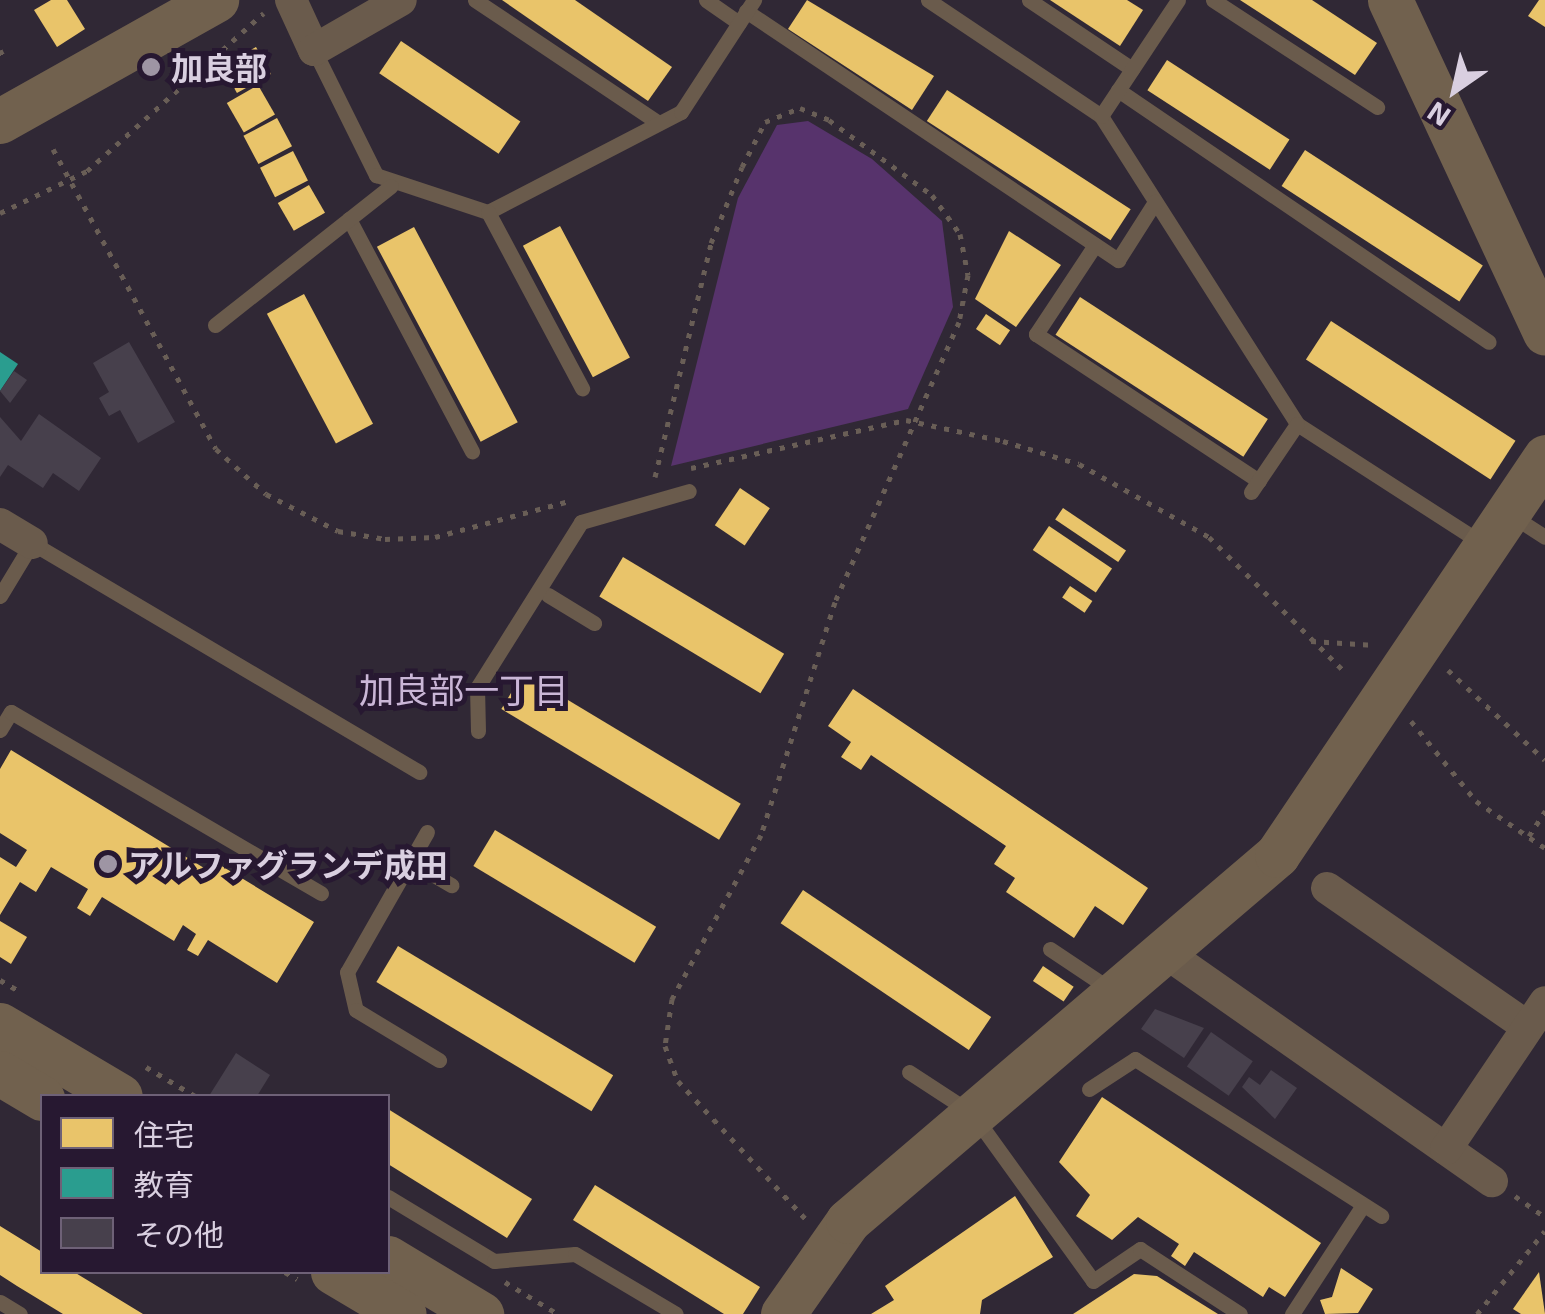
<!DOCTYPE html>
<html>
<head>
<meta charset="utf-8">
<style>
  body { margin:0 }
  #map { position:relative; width:1545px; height:1314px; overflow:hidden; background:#302835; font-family:"Exo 2","Noto Sans JP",sans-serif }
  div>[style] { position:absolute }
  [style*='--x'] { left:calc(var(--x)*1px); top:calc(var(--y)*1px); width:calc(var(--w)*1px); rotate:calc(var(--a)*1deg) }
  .green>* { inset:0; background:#57336c }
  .homes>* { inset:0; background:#e9c46a; transform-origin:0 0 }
  .schools>* { inset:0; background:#2a9d8f }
  .building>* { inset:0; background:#47404c; transform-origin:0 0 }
  .path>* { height:5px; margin-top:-2.5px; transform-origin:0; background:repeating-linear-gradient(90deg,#695e56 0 5px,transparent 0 13px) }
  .lane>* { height:15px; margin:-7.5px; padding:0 7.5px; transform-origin:7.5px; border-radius:7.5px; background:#6a5b4c }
  .street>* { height:32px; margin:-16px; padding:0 16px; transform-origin:16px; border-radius:16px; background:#6a5b4c }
  .secondary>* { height:45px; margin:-22.5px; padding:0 22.5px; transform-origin:22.5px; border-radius:22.5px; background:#71614e }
  .dots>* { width:28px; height:28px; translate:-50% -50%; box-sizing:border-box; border:5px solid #271831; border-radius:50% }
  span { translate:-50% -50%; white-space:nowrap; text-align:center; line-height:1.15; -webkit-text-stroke:10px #271831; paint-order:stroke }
  .poi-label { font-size:32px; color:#d9cfe0; font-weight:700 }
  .left { translate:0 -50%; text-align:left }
  .neighbourhood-label { font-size:35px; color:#cab6d7 }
  .legend { position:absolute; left:40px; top:1094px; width:350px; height:180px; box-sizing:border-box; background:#271831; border:2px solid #6e6177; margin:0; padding:12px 18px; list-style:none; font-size:30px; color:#d9cfe0 }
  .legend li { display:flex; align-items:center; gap:20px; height:50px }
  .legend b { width:50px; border:2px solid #6e6177 }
  .north { position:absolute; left:1405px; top:40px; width:100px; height:100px; -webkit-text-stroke:8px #271831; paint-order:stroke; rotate:214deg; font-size:28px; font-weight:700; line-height:40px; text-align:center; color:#d9cfe0 }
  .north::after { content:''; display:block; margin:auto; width:35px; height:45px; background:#d9cfe0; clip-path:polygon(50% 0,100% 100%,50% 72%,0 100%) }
</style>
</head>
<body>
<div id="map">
  <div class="green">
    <i style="clip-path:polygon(808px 121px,872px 159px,942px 221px,953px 307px,908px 409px,671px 466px,738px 198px,777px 125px)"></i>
  </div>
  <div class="homes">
    <i style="clip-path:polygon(51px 0,67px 0,85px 29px,57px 47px,34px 10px)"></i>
    <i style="clip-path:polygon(502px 0,575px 0,672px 67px,648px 101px)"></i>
    <i style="clip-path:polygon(807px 0,934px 76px,912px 110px,788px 29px)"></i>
    <i style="clip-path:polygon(1050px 0,1127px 0,1143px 10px,1120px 46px)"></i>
    <i style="clip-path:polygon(1240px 0,1312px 0,1377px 43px,1355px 75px)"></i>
    <i style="clip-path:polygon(1539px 0,1545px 0,1545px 27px,1528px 16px)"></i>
    <i style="left:401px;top:41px;width:144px;height:39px;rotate:34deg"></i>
    <i style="left:256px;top:47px;width:31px;height:39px;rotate:61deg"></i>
    <i style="left:1167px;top:60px;width:146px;height:36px;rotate:33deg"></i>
    <i style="left:258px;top:85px;width:34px;height:36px;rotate:60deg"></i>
    <i style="left:947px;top:90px;width:219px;height:37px;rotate:33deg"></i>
    <i style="left:277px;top:118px;width:32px;height:38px;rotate:62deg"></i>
    <i style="left:1305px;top:150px;width:212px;height:43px;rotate:33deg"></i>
    <i style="left:293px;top:151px;width:33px;height:37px;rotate:63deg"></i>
    <i style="left:309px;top:185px;width:32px;height:36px;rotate:60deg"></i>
    <i style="left:560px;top:226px;width:149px;height:42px;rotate:62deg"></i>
    <i style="left:414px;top:227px;width:221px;height:42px;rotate:62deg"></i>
    <i style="clip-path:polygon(1009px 231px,1061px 265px,1016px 327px,975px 299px)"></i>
    <i style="left:304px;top:294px;width:147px;height:42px;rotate:62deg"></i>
    <i style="left:1080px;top:297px;width:224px;height:45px;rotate:33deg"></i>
    <i style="left:986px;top:314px;width:29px;height:18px;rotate:34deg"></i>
    <i style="left:1331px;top:321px;width:220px;height:46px;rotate:33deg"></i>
    <i style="left:740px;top:488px;width:36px;height:45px;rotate:34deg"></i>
    <i style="left:1063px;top:508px;width:76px;height:14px;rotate:34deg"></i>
    <i style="left:1049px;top:526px;width:76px;height:29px;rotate:34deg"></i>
    <i style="left:623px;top:557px;width:188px;height:46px;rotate:31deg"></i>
    <i style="left:1070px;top:586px;width:27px;height:14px;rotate:34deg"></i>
    <i style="left:523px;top:673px;width:254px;height:42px;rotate:31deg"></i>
    <i style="clip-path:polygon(853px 689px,1148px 888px,1123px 925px,1095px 906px,1074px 938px,1006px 892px,1015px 878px,994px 864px,1006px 846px,871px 755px,861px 770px,841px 757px,851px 742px,828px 726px)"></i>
    <i style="clip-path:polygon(11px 750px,209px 871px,215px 862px,314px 922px,277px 983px,208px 940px,198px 956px,187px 950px,196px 934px,183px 925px,174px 941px,102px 897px,90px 916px,77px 908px,88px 889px,51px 867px,36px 892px,20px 882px,0 915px,0 857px,16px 867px,27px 850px,0 833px,0 769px)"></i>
    <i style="left:495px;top:830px;width:188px;height:42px;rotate:31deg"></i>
    <i style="left:803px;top:890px;width:227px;height:40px;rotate:34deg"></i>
    <i style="clip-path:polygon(0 921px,27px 937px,11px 964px,0 957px)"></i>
    <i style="left:398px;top:946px;width:251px;height:42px;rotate:31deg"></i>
    <i style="left:1043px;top:966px;width:37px;height:18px;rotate:34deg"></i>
    <i style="clip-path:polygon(1102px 1097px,1321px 1243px,1285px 1297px,1269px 1287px,1263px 1297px,1194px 1252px,1185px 1266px,1171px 1256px,1179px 1244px,1138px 1217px,1112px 1240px,1076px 1216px,1090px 1195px,1059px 1162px)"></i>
    <i style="clip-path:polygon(388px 1109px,532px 1199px,507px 1238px,388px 1164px)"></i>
    <i style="clip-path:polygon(595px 1185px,760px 1287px,743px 1314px,724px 1314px,573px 1220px)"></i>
    <i style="clip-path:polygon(1015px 1196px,1053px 1257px,982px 1300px,980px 1314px,871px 1314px,894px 1300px,885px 1286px)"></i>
    <i style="clip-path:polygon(0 1226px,42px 1252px,42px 1272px,74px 1272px,143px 1314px,63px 1314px,17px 1286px,0 1275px)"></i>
    <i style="clip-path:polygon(1341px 1268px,1373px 1289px,1358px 1313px,1325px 1314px,1320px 1300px,1332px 1297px)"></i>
    <i style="clip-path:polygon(1539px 1272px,1545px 1314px,1521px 1314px,1513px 1309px)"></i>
    <i style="clip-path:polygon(1134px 1274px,1157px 1276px,1218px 1314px,1073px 1314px)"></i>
  </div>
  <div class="schools">
    <i style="clip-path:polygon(0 352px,18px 364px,0 391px)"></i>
  </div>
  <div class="building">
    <i style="clip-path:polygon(129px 342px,175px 422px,138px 443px,120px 410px,109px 416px,99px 398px,109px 392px,93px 363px)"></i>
    <i style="clip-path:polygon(14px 371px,27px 380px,10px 403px,0 391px)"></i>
    <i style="clip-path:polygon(39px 414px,101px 458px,79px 491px,53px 473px,43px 488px,8px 465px,0 477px,0 417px,21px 441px)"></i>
    <i style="clip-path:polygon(1155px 1009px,1204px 1028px,1184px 1058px,1141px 1029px)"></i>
    <i style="left:1211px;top:1032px;width:51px;height:42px;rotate:35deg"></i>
    <i style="clip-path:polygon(236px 1053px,270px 1075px,257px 1096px,209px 1096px)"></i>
    <i style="clip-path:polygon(1271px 1070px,1297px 1088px,1275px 1119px,1242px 1087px,1249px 1077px,1260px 1085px)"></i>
  </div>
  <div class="path">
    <i style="--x:0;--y:50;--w:9;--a:63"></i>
    <i style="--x:53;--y:149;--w:341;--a:61.5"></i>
    <i style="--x:216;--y:449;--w:67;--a:42"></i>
    <i style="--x:266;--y:494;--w:81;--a:27.2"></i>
    <i style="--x:338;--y:531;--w:48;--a:9.7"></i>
    <i style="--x:385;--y:539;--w:50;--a:-2.3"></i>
    <i style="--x:435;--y:537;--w:139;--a:-15"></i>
    <i style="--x:0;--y:213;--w:97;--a:-25.8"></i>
    <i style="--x:87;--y:171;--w:237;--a:-41.8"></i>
    <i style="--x:691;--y:468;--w:220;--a:-12.6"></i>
    <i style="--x:906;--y:420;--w:99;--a:12.2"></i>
    <i style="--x:1003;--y:441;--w:79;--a:16.8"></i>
    <i style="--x:1079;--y:464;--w:149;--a:29.3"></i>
    <i style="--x:1209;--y:537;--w:187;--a:44.8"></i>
    <i style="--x:655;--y:477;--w:241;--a:-76.5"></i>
    <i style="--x:711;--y:243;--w:82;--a:-67.8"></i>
    <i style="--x:742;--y:167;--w:51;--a:-62.9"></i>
    <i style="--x:765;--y:122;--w:38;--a:-22"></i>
    <i style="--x:800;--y:108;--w:31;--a:22"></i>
    <i style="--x:829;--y:120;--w:127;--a:36.1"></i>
    <i style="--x:932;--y:195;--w:48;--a:54.3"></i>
    <i style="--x:960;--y:234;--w:42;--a:79"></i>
    <i style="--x:968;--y:275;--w:48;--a:100.8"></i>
    <i style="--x:959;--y:322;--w:306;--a:113.9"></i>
    <i style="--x:835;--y:602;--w:244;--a:107.6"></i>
    <i style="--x:761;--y:835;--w:187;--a:118.5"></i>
    <i style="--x:672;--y:999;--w:48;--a:98.5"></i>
    <i style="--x:665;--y:1046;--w:37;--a:70"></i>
    <i style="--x:678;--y:1081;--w:188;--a:47.2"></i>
    <i style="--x:1311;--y:641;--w:64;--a:3.6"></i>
    <i style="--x:1448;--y:670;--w:132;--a:42.9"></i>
    <i style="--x:1411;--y:721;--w:103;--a:50.9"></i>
    <i style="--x:1476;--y:801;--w:83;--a:34.3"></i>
    <i style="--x:1529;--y:836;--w:30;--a:-57"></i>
    <i style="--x:0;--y:980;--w:20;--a:30"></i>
    <i style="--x:146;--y:1067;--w:57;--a:30.6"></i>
    <i style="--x:1515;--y:1196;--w:37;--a:35"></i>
    <i style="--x:285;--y:1272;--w:14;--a:30"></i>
    <i style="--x:505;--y:1282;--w:62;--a:31.1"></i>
    <i style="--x:1477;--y:1314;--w:107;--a:-50.7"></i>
  </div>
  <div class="lane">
    <i style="--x:475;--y:0;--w:221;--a:33.8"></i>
    <i style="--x:706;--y:0;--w:40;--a:34.9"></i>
    <i style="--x:928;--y:0;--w:208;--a:33.8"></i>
    <i style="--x:1101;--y:116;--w:365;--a:57.5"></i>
    <i style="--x:1297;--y:424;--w:220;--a:32.8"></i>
    <i style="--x:1029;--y:0;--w:124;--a:33.8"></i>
    <i style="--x:1213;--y:0;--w:196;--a:33.1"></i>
    <i style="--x:746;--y:11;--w:448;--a:33.8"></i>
    <i style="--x:1118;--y:260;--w:69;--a:-57.5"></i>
    <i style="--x:314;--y:50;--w:140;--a:63.6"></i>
    <i style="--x:376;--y:175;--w:118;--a:18.3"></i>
    <i style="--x:488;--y:212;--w:217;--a:-27.4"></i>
    <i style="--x:681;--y:112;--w:134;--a:-56.9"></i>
    <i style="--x:1118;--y:90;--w:448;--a:34.2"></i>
    <i style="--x:1101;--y:116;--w:139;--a:-56.4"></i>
    <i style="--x:488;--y:212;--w:200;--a:61.9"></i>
    <i style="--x:349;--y:219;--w:263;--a:62.1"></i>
    <i style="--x:1095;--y:245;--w:107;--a:123.5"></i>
    <i style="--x:1036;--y:334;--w:267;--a:33.4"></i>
    <i style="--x:215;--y:325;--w:224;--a:-38.3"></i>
    <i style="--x:1251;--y:492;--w:82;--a:-55.9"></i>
    <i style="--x:1511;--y:515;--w:40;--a:32.9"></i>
    <i style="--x:548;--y:595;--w:54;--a:31.3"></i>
    <i style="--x:0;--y:596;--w:62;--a:-58.9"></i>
    <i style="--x:32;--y:543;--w:450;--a:30.6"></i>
    <i style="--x:0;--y:730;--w:21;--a:-59"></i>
    <i style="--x:11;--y:712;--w:359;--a:30.3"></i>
    <i style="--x:478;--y:731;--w:43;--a:-91.3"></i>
    <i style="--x:477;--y:688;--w:196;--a:-57.9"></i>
    <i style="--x:581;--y:522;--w:112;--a:-16"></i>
    <i style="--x:427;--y:832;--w:161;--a:119.7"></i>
    <i style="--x:347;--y:972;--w:39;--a:77"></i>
    <i style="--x:356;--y:1010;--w:97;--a:31.1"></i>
    <i style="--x:410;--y:861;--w:48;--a:30.3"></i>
    <i style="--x:1050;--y:949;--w:76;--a:33.7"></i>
    <i style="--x:909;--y:1072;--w:75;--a:33.1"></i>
    <i style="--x:972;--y:1113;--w:207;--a:54.2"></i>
    <i style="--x:1093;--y:1281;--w:57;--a:-34.2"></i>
    <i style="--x:1140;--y:1249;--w:119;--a:33"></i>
    <i style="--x:1089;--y:1089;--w:55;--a:-33.1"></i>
    <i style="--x:1135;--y:1059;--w:292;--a:32.5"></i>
    <i style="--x:388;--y:1197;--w:124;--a:31.1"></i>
    <i style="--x:494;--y:1261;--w:81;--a:-4.9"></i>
    <i style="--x:575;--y:1254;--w:117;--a:30.7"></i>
    <i style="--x:0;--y:1302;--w:23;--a:31"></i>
    <i style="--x:1292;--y:1314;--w:130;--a:-56.9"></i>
  </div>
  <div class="street">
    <i style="--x:291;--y:0;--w:55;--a:65.3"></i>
    <i style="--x:314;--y:50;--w:100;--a:-29.9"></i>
    <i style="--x:0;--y:524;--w:37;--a:31"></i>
    <i style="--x:1327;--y:888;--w:244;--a:34.7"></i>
    <i style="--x:1166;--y:953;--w:398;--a:35"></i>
    <i style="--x:1446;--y:1149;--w:177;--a:-56"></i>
  </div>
  <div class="secondary">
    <i style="--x:1390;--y:0;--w:367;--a:65"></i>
    <i style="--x:0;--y:121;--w:248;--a:-29.3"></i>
    <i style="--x:0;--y:1025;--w:139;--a:30.6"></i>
    <i style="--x:0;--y:1073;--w:49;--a:30.8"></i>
    <i style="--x:388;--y:1258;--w:109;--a:31.1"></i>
    <i style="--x:333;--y:1272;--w:82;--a:30.6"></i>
    <i style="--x:783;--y:1314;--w:113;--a:-55"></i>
    <i style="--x:848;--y:1221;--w:564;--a:-40.47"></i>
    <i style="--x:1277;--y:855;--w:480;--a:-56"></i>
  </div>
  <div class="dots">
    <i style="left:151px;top:67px;background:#9e95a4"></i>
    <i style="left:108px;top:864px;background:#9e95a4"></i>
  </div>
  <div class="poi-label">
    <span class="left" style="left:171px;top:67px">加良部</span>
    <span class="left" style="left:128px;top:864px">アルファグランデ成田</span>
  </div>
  <div class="neighbourhood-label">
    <span style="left:464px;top:689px">加良部一丁目</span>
  </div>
  <ul class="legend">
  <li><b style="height:28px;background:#e9c46a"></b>住宅</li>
  <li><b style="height:28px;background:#2a9d8f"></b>教育</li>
  <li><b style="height:28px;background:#47404c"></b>その他</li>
  </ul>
  <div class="north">N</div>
</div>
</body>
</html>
